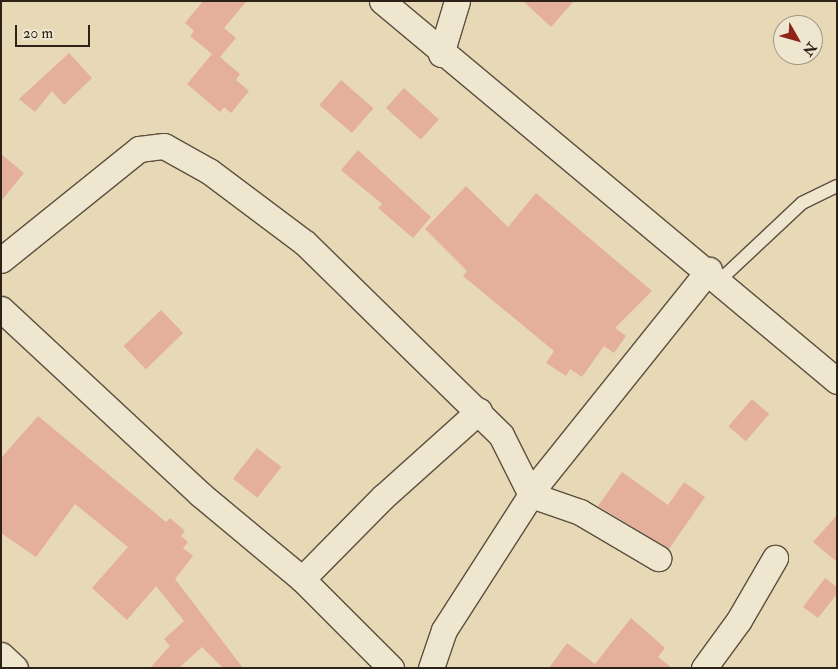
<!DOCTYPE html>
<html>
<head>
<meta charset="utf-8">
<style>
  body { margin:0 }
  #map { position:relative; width:838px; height:669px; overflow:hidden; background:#e7d9b6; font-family:"IM FELL Double Pica",serif }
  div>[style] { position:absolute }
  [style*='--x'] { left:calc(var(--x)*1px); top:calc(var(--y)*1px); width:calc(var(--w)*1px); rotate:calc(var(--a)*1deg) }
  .building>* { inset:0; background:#e4b09c; transform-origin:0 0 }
  .roads { filter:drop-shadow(1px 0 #5c4f3f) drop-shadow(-1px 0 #5c4f3f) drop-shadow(0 1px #5c4f3f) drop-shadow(0 -1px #5c4f3f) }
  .service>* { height:12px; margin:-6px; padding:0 6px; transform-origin:6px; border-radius:6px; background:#efe6d0 }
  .minor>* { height:25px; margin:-12.5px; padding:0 12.5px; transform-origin:12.5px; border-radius:12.5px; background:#efe6d0 }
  span { translate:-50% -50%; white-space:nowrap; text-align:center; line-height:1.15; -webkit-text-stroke:5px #efe6d0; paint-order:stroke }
  .frame { position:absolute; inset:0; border:2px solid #2e2117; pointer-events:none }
  .north { position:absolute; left:773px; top:15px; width:50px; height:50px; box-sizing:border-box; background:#efe6d0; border:1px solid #a29786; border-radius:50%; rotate:128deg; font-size:14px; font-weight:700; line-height:20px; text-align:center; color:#2e2117 }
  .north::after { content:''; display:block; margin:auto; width:18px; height:22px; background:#8f2418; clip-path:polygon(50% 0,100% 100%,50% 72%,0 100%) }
  .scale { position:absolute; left:15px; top:25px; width:75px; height:22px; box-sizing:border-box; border:2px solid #2e2117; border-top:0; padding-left:6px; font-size:15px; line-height:18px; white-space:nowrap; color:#2e2117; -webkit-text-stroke:4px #efe6d0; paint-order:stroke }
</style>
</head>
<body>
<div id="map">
  <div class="building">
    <i style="clip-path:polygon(203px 1px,247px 1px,224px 28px,236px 38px,220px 57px,240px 74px,236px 80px,249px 91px,231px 113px,224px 107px,220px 112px,187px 84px,212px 54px,190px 36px,194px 31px,185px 23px)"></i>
    <i style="clip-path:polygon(523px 1px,574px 1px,551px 27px)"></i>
    <i style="clip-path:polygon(69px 53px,92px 78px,64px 105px,52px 91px,35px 112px,19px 99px)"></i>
    <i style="left:341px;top:80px;width:43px;height:33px;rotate:41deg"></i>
    <i style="left:404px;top:88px;width:47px;height:27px;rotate:42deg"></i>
    <i style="clip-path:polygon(358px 150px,431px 217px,413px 238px,378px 208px,382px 204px,341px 170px)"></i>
    <i style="clip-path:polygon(1px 154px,24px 173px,1px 201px)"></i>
    <i style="clip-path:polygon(466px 186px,508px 227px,536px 193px,652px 291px,615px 328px,626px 336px,614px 353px,604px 346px,582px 377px,570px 369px,566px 376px,546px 363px,554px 351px,463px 276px,467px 271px,425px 229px)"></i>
    <i style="left:161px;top:310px;width:32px;height:52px;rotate:46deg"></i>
    <i style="left:752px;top:399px;width:23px;height:36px;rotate:41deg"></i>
    <i style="clip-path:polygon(38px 416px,166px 522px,170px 518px,185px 531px,181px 536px,188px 542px,183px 548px,193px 556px,175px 579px,243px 668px,223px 668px,202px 647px,179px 668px,150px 668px,170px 646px,164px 639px,184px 621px,156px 586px,127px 620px,92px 588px,128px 547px,75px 504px,36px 557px,1px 533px,1px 458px)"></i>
    <i style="left:257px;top:448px;width:31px;height:39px;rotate:38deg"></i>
    <i style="clip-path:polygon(622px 472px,668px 505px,684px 482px,705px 497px,669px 549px,598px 506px)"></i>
    <i style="clip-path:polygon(837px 515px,837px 562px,813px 542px)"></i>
    <i style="clip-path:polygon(825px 578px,837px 587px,837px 594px,818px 618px,803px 607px)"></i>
    <i style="clip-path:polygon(631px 618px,665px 648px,658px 657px,672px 668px,549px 668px,567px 643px,595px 664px)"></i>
  </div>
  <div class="roads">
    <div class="service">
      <i style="--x:720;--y:280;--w:112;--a:-43.2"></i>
      <i style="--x:802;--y:203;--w:39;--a:-26"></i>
    </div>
    <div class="minor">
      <i style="--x:382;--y:1;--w:593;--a:39.87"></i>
      <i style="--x:441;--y:54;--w:55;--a:-73.2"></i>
      <i style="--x:1;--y:260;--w:177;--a:-38.8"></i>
      <i style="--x:139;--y:149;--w:25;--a:-7"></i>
      <i style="--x:164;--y:146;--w:51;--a:29.1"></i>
      <i style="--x:209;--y:171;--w:120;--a:36.9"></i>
      <i style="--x:305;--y:243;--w:274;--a:44.4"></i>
      <i style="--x:501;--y:435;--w:67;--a:63.4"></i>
      <i style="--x:531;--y:495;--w:52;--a:19.1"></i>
      <i style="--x:580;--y:512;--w:91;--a:30.5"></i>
      <i style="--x:1;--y:309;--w:272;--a:42.9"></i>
      <i style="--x:200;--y:494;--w:133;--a:39.8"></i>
      <i style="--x:302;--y:579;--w:126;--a:45"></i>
      <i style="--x:302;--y:579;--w:115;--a:-45.4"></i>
      <i style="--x:383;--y:497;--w:129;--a:-41.9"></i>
      <i style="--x:1;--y:655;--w:19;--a:43"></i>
      <i style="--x:431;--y:668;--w:40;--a:-71.1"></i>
      <i style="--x:444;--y:630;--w:176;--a:-57.3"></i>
      <i style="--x:539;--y:482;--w:272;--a:-51.3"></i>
      <i style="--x:704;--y:668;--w:59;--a:-53.9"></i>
      <i style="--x:739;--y:620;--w:72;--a:-59.9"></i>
    </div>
  </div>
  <div class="frame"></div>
  <div class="north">N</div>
  <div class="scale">20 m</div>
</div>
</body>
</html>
